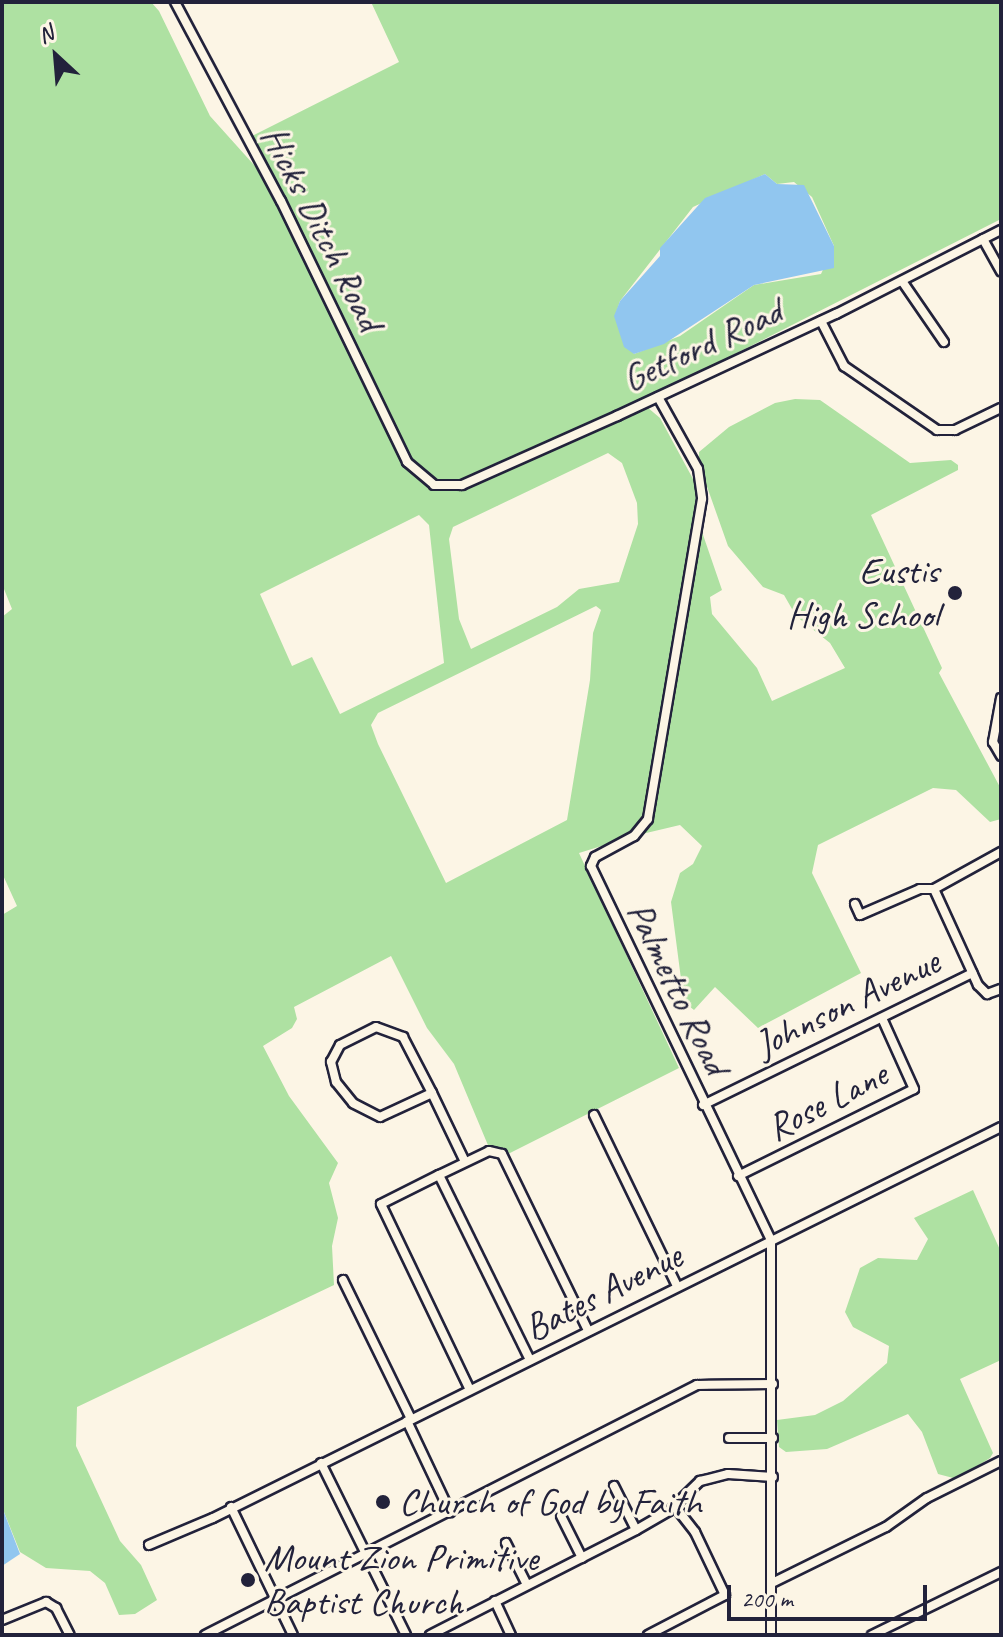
<!DOCTYPE html>
<html>
<head>
<meta charset="utf-8">
<style>
  body { margin:0 }
  #map { position:relative; width:1003px; height:1637px; overflow:hidden; background:#fcf5e5; font-family:Caveat,sans-serif }
  div>[style] { position:absolute }
  [style*='--x'] { left:calc(var(--x)*1px); top:calc(var(--y)*1px); width:calc(var(--w)*1px); rotate:calc(var(--a)*1deg) }
  .green>* { inset:0; background:#aee1a2 }
  .water>* { inset:0; background:#91c6ef }
  .roads { filter:drop-shadow(2px 0 #22223b) drop-shadow(-2px 0 #22223b) drop-shadow(0 2px #22223b) drop-shadow(0 -2px #22223b) }
  .minor>* { height:8px; margin:-4px; padding:0 4px; transform-origin:4px; border-radius:4px; background:#fcf5e5 }
  .dots>* { width:22px; height:22px; translate:-50% -50%; box-sizing:border-box; border:4px solid #fcf5e5; border-radius:50% }
  span { translate:-50% -50%; white-space:nowrap; text-align:center; line-height:1.15; -webkit-text-stroke:6px #fcf5e5; paint-order:stroke }
  .street-label { font-size:38px; color:#22223b }
  .poi-label { font-size:38px; color:#22223b }
  .right { translate:-100% -50%; text-align:right }
  .left { translate:0 -50%; text-align:left }
  .frame { position:absolute; inset:0; border:4px solid #22223b; pointer-events:none }
  .north { position:absolute; left:16px; top:16px; width:80px; height:80px; -webkit-text-stroke:6px #fcf5e5; paint-order:stroke; rotate:334deg; font-size:22px; font-weight:700; line-height:32px; text-align:center; color:#22223b }
  .north::after { content:''; display:block; margin:auto; width:28px; height:36px; background:#22223b; clip-path:polygon(50% 0,100% 100%,50% 72%,0 100%) }
  .scale { position:absolute; left:727px; top:1585px; width:200px; height:36px; box-sizing:border-box; border:4px solid #22223b; border-top:0; padding-left:10px; font-size:24px; line-height:28px; white-space:nowrap; color:#22223b; -webkit-text-stroke:6px #fcf5e5; paint-order:stroke }
</style>
</head>
<body>
<div id="map">
  <div class="green">
    <i style="clip-path:polygon(evenodd,2px 2px,151px 2px,159px 11px,210px 116px,263px 175px,404px 463px,422px 483px,448px 491px,463px 489px,647px 407px,660px 418px,699px 490px,644px 817px,624px 839px,579px 853px,679px 1068px,504px 1156px,490px 1150px,454px 1064px,427px 1028px,391px 956px,294px 1007px,297px 1019px,292px 1028px,263px 1046px,289px 1096px,338px 1163px,329px 1183px,338px 1218px,332px 1246px,334px 1285px,77px 1407px,76px 1446px,120px 1541px,141px 1565px,157px 1600px,135px 1614px,119px 1615px,105px 1583px,90px 1571px,46px 1568px,20px 1552px,2px 1507px,2px 915px,17px 906px,2px 873px,2px 617px,12px 609px,2px 584px,2px 2px,608px 453px,622px 463px,637px 503px,638px 524px,619px 582px,579px 589px,557px 607px,471px 649px,459px 619px,449px 539px,453px 527px,608px 453px,2px 2px,419px 515px,429px 525px,444px 663px,340px 714px,312px 657px,292px 666px,260px 594px,419px 515px,2px 2px,596px 606px,601px 610px,593px 633px,590px 680px,567px 820px,446px 883px,378px 744px,371px 725px,378px 713px,596px 606px)"></i>
    <i style="clip-path:polygon(evenodd,371px 2px,1001px 2px,1001px 219px,656px 394px,461px 481px,435px 481px,410px 460px,248px 138px,399px 62px,371px 2px,765px 174px,777px 184px,794px 182px,812px 197px,834px 246px,821px 274px,754px 285px,680px 336px,634px 354px,615px 316px,620px 301px,693px 207px,765px 174px)"></i>
    <i style="clip-path:polygon(795px 399px,820px 400px,910px 463px,951px 460px,958px 465px,958px 470px,871px 515px,942px 668px,939px 673px,1001px 789px,1001px 819px,990px 822px,956px 790px,933px 788px,818px 845px,812px 873px,861px 973px,758px 1028px,715px 987px,694px 1010px,684px 1002px,671px 902px,680px 873px,693px 864px,702px 846px,680px 825px,642px 834px,651px 820px,663px 763px,701px 529px,722px 590px,710px 597px,712px 614px,757px 668px,772px 701px,845px 668px,830px 643px,796px 616px,784px 595px,763px 587px,728px 546px,699px 464px,699px 452px,729px 427px,775px 403px)"></i>
    <i style="clip-path:polygon(973px 1190px,1001px 1252px,1001px 1360px,960px 1379px,993px 1453px,990px 1458px,957px 1479px,938px 1474px,922px 1432px,908px 1414px,827px 1449px,786px 1452px,779px 1447px,777px 1420px,815px 1415px,843px 1401px,887px 1363px,889px 1346px,853px 1327px,845px 1312px,860px 1268px,878px 1258px,917px 1260px,928px 1239px,914px 1218px)"></i>
  </div>
  <div class="water">
    <i style="clip-path:polygon(765px 174px,777px 184px,804px 185px,834px 246px,834px 268px,754px 285px,664px 344px,634px 354px,624px 347px,614px 316px,620px 301px,660px 256px,660px 248px,705px 198px)"></i>
    <i style="clip-path:polygon(2px 1507px,20px 1554px,2px 1566px)"></i>
  </div>
  <div class="roads">
    <div class="minor">
      <i style="--x:175;--y:2;--w:225;--a:62"></i>
      <i style="--x:281;--y:201;--w:290;--a:64.2"></i>
      <i style="--x:407;--y:462;--w:35;--a:40"></i>
      <i style="--x:434;--y:485;--w:28;--a:0"></i>
      <i style="--x:462;--y:485;--w:170;--a:-24"></i>
      <i style="--x:617;--y:416;--w:242;--a:-25"></i>
      <i style="--x:836;--y:314;--w:185;--a:-27"></i>
      <i style="--x:983;--y:239;--w:37;--a:61"></i>
      <i style="--x:902;--y:281;--w:74;--a:55.5"></i>
      <i style="--x:821;--y:321;--w:51;--a:62.9"></i>
      <i style="--x:844;--y:366;--w:113;--a:34.5"></i>
      <i style="--x:937;--y:430;--w:18;--a:0"></i>
      <i style="--x:955;--y:430;--w:51;--a:-25.6"></i>
      <i style="--x:658;--y:397;--w:82;--a:60.9"></i>
      <i style="--x:698;--y:469;--w:30;--a:82"></i>
      <i style="--x:702;--y:499;--w:325;--a:99.6"></i>
      <i style="--x:648;--y:819;--w:22;--a:129"></i>
      <i style="--x:634;--y:836;--w:44;--a:151.7"></i>
      <i style="--x:595;--y:857;--w:10;--a:114"></i>
      <i style="--x:591;--y:866;--w:415;--a:64.3"></i>
      <i style="--x:771;--y:1240;--w:395;--a:90"></i>
      <i style="--x:1001;--y:698;--w:45;--a:100.3"></i>
      <i style="--x:993;--y:742;--w:16;--a:60"></i>
      <i style="--x:934;--y:889;--w:106;--a:65.4"></i>
      <i style="--x:978;--y:985;--w:13;--a:45"></i>
      <i style="--x:987;--y:994;--w:15;--a:-20"></i>
      <i style="--x:855;--y:904;--w:12;--a:66"></i>
      <i style="--x:860;--y:915;--w:65;--a:-23.4"></i>
      <i style="--x:920;--y:889;--w:14;--a:0"></i>
      <i style="--x:934;--y:889;--w:77;--a:-28.9"></i>
      <i style="--x:376;--y:1027;--w:29;--a:20"></i>
      <i style="--x:403;--y:1037;--w:63;--a:62.6"></i>
      <i style="--x:432;--y:1093;--w:57;--a:155.2"></i>
      <i style="--x:380;--y:1117;--w:30;--a:-153"></i>
      <i style="--x:353;--y:1103;--w:27;--a:-129"></i>
      <i style="--x:336;--y:1082;--w:21;--a:-104"></i>
      <i style="--x:331;--y:1062;--w:19;--a:-62"></i>
      <i style="--x:340;--y:1045;--w:40;--a:-26.6"></i>
      <i style="--x:432;--y:1093;--w:76;--a:64.4"></i>
      <i style="--x:703;--y:1105;--w:300;--a:-26.1"></i>
      <i style="--x:594;--y:1115;--w:190;--a:64.1"></i>
      <i style="--x:439;--y:1175;--w:206;--a:63.8"></i>
      <i style="--x:738;--y:1176;--w:196;--a:-26.3"></i>
      <i style="--x:914;--y:1089;--w:78;--a:-114.3"></i>
      <i style="--x:343;--y:1280;--w:155;--a:63.9"></i>
      <i style="--x:470;--y:1390;--w:206;--a:-115.6"></i>
      <i style="--x:381;--y:1204;--w:65;--a:-26.6"></i>
      <i style="--x:439;--y:1175;--w:55;--a:-25.6"></i>
      <i style="--x:489;--y:1151;--w:13;--a:13"></i>
      <i style="--x:502;--y:1154;--w:196;--a:64"></i>
      <i style="--x:407;--y:1421;--w:101;--a:64.7"></i>
      <i style="--x:729;--y:1438;--w:44;--a:0"></i>
      <i style="--x:321;--y:1463;--w:192;--a:63.7"></i>
      <i style="--x:614;--y:1486;--w:49;--a:63.4"></i>
      <i style="--x:231;--y:1507;--w:142;--a:64.2"></i>
      <i style="--x:561;--y:1516;--w:47;--a:63.4"></i>
      <i style="--x:506;--y:1543;--w:47;--a:63.4"></i>
      <i style="--x:149;--y:1545;--w:69;--a:-22.9"></i>
      <i style="--x:213;--y:1518;--w:880;--a:-26.39"></i>
      <i style="--x:772;--y:1583;--w:127;--a:-26.2"></i>
      <i style="--x:886;--y:1527;--w:50;--a:-35.3"></i>
      <i style="--x:927;--y:1498;--w:83;--a:-26.6"></i>
      <i style="--x:495;--y:1601;--w:38;--a:65"></i>
      <i style="--x:2;--y:1620;--w:48;--a:-22.2"></i>
      <i style="--x:46;--y:1602;--w:12;--a:31"></i>
      <i style="--x:56;--y:1608;--w:30;--a:63"></i>
      <i style="--x:205;--y:1635;--w:552;--a:-26.94"></i>
      <i style="--x:697;--y:1385;--w:76;--a:-0.8"></i>
      <i style="--x:430;--y:1635;--w:231;--a:-27"></i>
      <i style="--x:636;--y:1530;--w:38;--a:-30"></i>
      <i style="--x:669;--y:1511;--w:43;--a:-44.1"></i>
      <i style="--x:700;--y:1481;--w:29;--a:-14"></i>
      <i style="--x:728;--y:1474;--w:45;--a:3.8"></i>
      <i style="--x:648;--y:1635;--w:87;--a:-27.5"></i>
      <i style="--x:725;--y:1595;--w:70;--a:-115.5"></i>
      <i style="--x:695;--y:1532;--w:33;--a:-128"></i>
      <i style="--x:872;--y:1635;--w:144;--a:-26"></i>
    </div>
  </div>
  <div class="dots">
    <i style="left:955px;top:593px;background:#22223b"></i>
    <i style="left:383px;top:1502px;background:#22223b"></i>
    <i style="left:248px;top:1580px;background:#22223b"></i>
  </div>
  <div class="street-label">
    <span style="left:322px;top:228px;rotate:63deg">Hicks Ditch Road</span>
    <span style="left:702px;top:345px;rotate:-25deg">Getford Road</span>
    <span style="left:678px;top:988px;rotate:64deg">Palmetto Road</span>
    <span style="left:847px;top:1003px;rotate:-26deg">Johnson Avenue</span>
    <span style="left:827px;top:1101px;rotate:-27deg">Rose Lane</span>
    <span style="left:603px;top:1292px;rotate:-27deg">Bates Avenue</span>
  </div>
  <div class="poi-label">
    <span class="right" style="left:939px;top:593px">Eustis<br>High School</span>
    <span class="left" style="left:399px;top:1502px">Church of God by Faith</span>
    <span class="left" style="left:264px;top:1580px">Mount Zion Primitive<br>Baptist Church</span>
  </div>
  <div class="frame"></div>
  <div class="north">N</div>
  <div class="scale">200 m</div>
</div>
</body>
</html>
